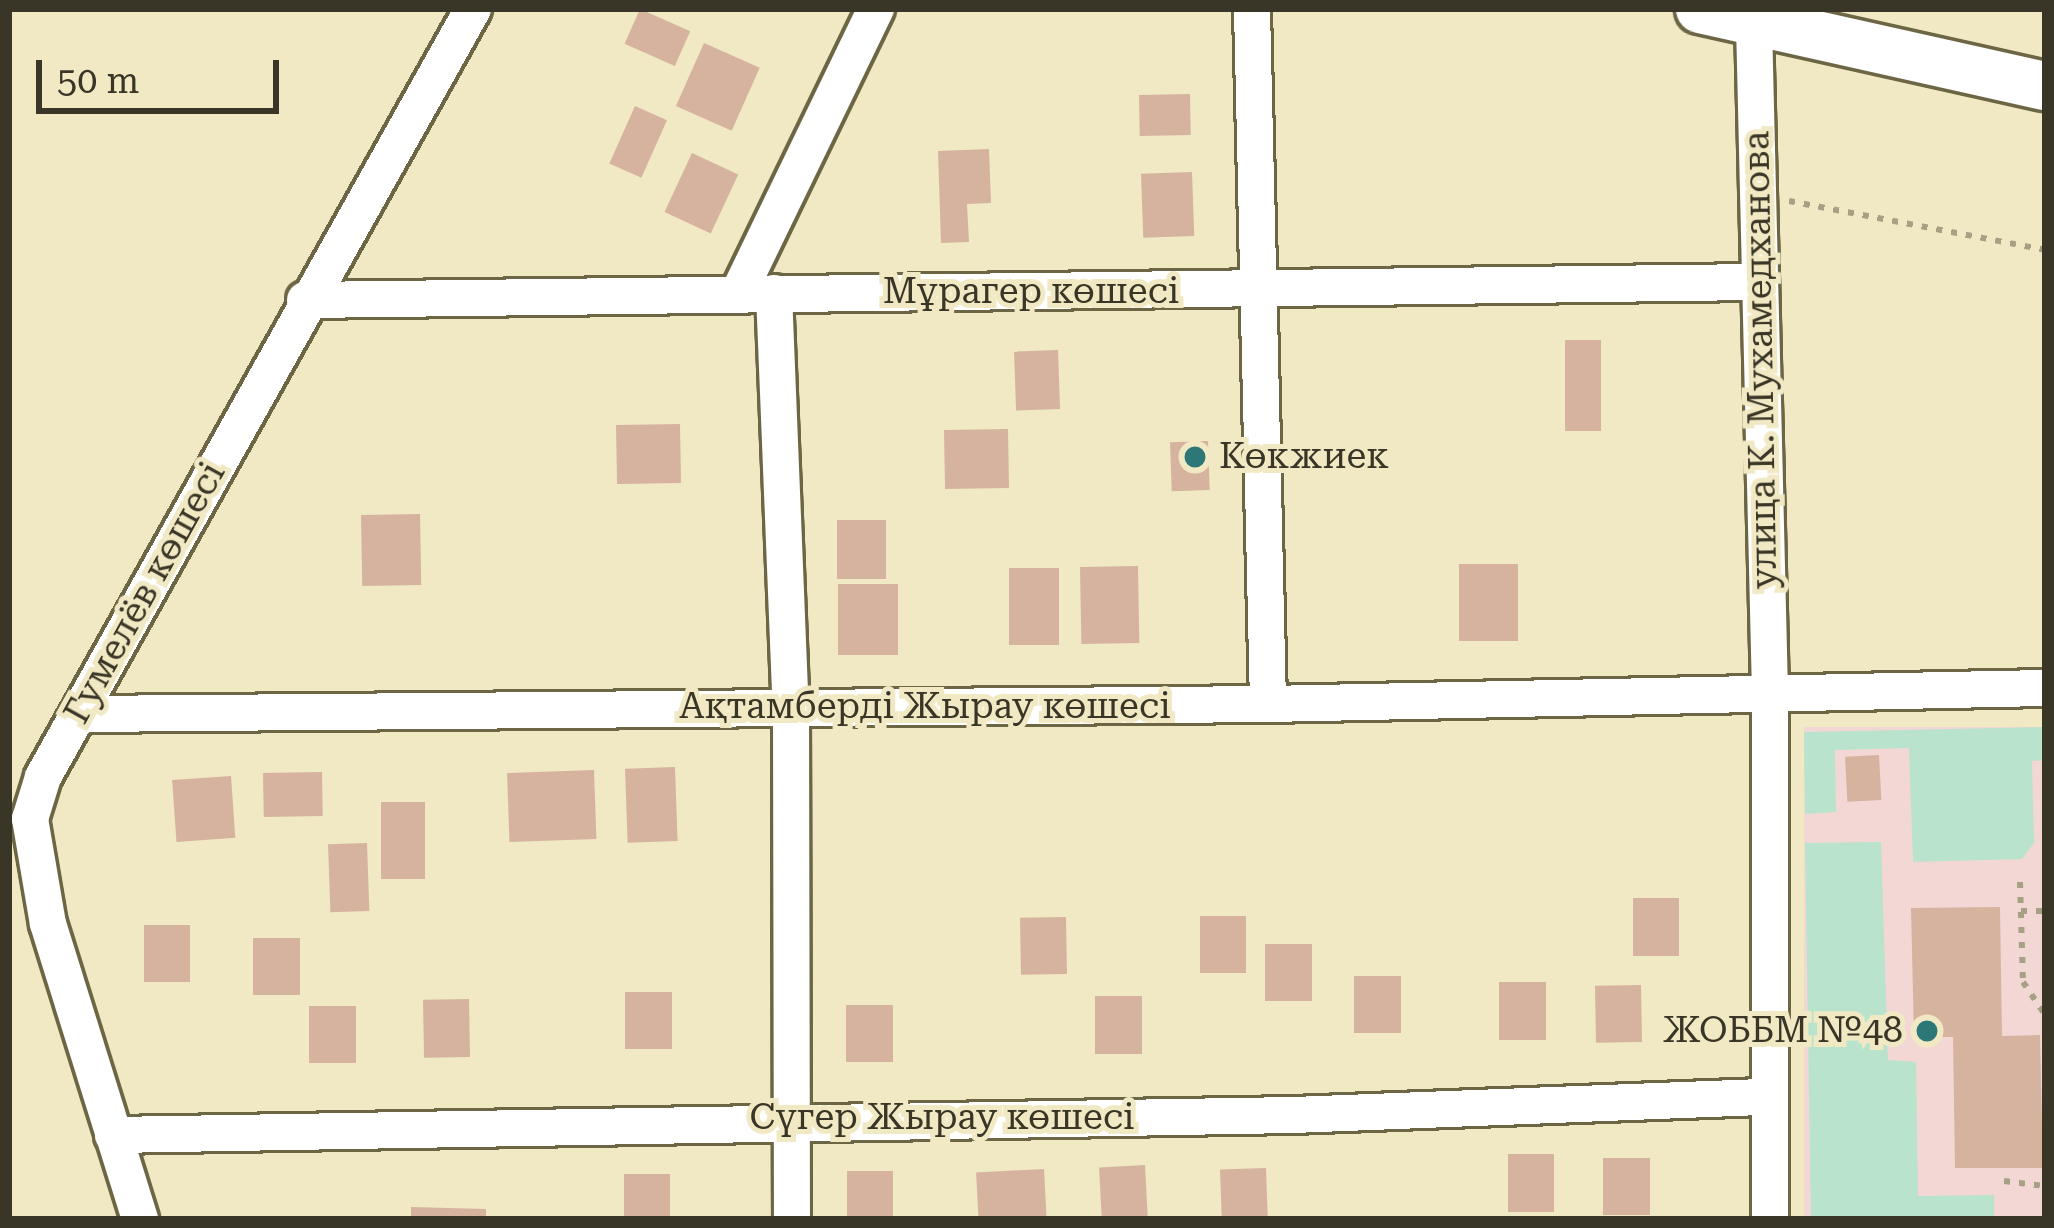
<!DOCTYPE html>
<html>
<head>
<meta charset="utf-8">
<style>
  body { margin:0 }
  #map { position:relative; width:2054px; height:1228px; overflow:hidden; background:#f1e9c4; font-family:"Roboto Serif",serif }
  div>[style] { position:absolute }
  [style*='--x'] { left:calc(var(--x)*1px); top:calc(var(--y)*1px); width:calc(var(--w)*1px); rotate:calc(var(--a)*1deg) }
  .education>* { inset:0; background:#f2d7d5; transform-origin:0 0 }
  .green>* { inset:0; background:#b9e3cd }
  .building>* { inset:0; background:#d6b39e; transform-origin:0 0 }
  .path>* { height:6px; margin-top:-3px; transform-origin:0; background:repeating-linear-gradient(90deg,#a6a084 0 6px,transparent 0 15px) }
  .roads { filter:drop-shadow(3px 0 #6d6645) drop-shadow(-3px 0 #6d6645) drop-shadow(0 3px #6d6645) drop-shadow(0 -3px #6d6645) }
  .minor>* { height:36px; margin:-18px; padding:0 18px; transform-origin:18px; border-radius:18px; background:#fff }
  .secondary>* { height:48px; margin:-24px; padding:0 24px; transform-origin:24px; border-radius:24px; background:#fff }
  .dots>* { width:33px; height:33px; translate:-50% -50%; box-sizing:border-box; border:6px solid #f1e9c4; border-radius:50% }
  span { translate:-50% -50%; white-space:nowrap; text-align:center; line-height:1.15; -webkit-text-stroke:10px #f1e9c4; paint-order:stroke }
  .street-label { font-size:36px; color:#393627 }
  .poi-label { font-size:36px; color:#393627 }
  .left { translate:0 -50%; text-align:left }
  .right { translate:-100% -50%; text-align:right }
  .frame { position:absolute; inset:0; border:12px solid #393627; pointer-events:none }
  .scale { position:absolute; left:36px; top:60px; width:243px; height:54px; box-sizing:border-box; border:6px solid #393627; border-top:0; padding-left:15px; font-size:36px; line-height:42px; white-space:nowrap; color:#393627; -webkit-text-stroke:9px #f1e9c4; paint-order:stroke }
</style>
</head>
<body>
<div id="map">
  <div class="education">
    <i style="left:2045px;top:727px;width:492px;height:241px;rotate:90deg"></i>
  </div>
  <div class="green">
    <i style="clip-path:polygon(2045px 727px,2045px 760px,2032px 761px,2034px 843px,2022px 859px,1913px 862px,1909px 748px,1835px 750px,1836px 812px,1805px 814px,1804px 732px)"></i>
    <i style="clip-path:polygon(1881px 842px,1888px 1060px,1916px 1062px,1918px 1196px,1994px 1195px,1994px 1219px,1811px 1219px,1805px 843px)"></i>
  </div>
  <div class="building">
    <i style="left:640px;top:9px;width:55px;height:38px;rotate:24deg"></i>
    <i style="left:704px;top:43px;width:61px;height:69px;rotate:24deg"></i>
    <i style="left:1190px;top:94px;width:41px;height:51px;rotate:89deg"></i>
    <i style="left:635px;top:106px;width:35px;height:63px;rotate:24deg"></i>
    <i style="clip-path:polygon(989px 149px,991px 203px,967px 204px,969px 242px,941px 243px,938px 151px)"></i>
    <i style="left:692px;top:153px;width:51px;height:65px;rotate:25deg"></i>
    <i style="left:1192px;top:172px;width:64px;height:51px;rotate:88deg"></i>
    <i style="left:1565px;top:340px;width:36px;height:91px"></i>
    <i style="left:1058px;top:350px;width:59px;height:44px;rotate:88deg"></i>
    <i style="left:680px;top:424px;width:59px;height:64px;rotate:89deg"></i>
    <i style="left:1008px;top:429px;width:59px;height:64px;rotate:89deg"></i>
    <i style="left:1208px;top:441px;width:49px;height:38px;rotate:88deg"></i>
    <i style="left:420px;top:514px;width:71px;height:59px;rotate:89deg"></i>
    <i style="left:837px;top:520px;width:49px;height:59px"></i>
    <i style="left:1459px;top:564px;width:59px;height:77px"></i>
    <i style="left:1138px;top:566px;width:77px;height:58px;rotate:89deg"></i>
    <i style="left:1009px;top:568px;width:50px;height:77px"></i>
    <i style="left:898px;top:584px;width:71px;height:60px;rotate:90deg"></i>
    <i style="left:1879px;top:755px;width:45px;height:34px;rotate:87deg"></i>
    <i style="left:675px;top:767px;width:74px;height:50px;rotate:88deg"></i>
    <i style="left:594px;top:770px;width:69px;height:87px;rotate:88deg"></i>
    <i style="left:322px;top:772px;width:44px;height:59px;rotate:89deg"></i>
    <i style="left:231px;top:776px;width:62px;height:59px;rotate:86deg"></i>
    <i style="left:381px;top:802px;width:44px;height:77px"></i>
    <i style="left:367px;top:843px;width:68px;height:39px;rotate:88deg"></i>
    <i style="left:1633px;top:898px;width:46px;height:58px"></i>
    <i style="clip-path:polygon(2000px 907px,2002px 1036px,2040px 1035px,2043px 1168px,1955px 1168px,1953px 1037px,1914px 1037px,1911px 908px)"></i>
    <i style="left:1200px;top:916px;width:46px;height:57px"></i>
    <i style="left:1066px;top:917px;width:57px;height:46px;rotate:89deg"></i>
    <i style="left:144px;top:925px;width:46px;height:57px"></i>
    <i style="left:253px;top:938px;width:47px;height:57px"></i>
    <i style="left:1265px;top:944px;width:47px;height:57px"></i>
    <i style="left:1401px;top:976px;width:57px;height:47px;rotate:90deg"></i>
    <i style="left:1546px;top:982px;width:58px;height:47px;rotate:90deg"></i>
    <i style="left:1641px;top:985px;width:57px;height:46px;rotate:89deg"></i>
    <i style="left:672px;top:992px;width:57px;height:47px;rotate:90deg"></i>
    <i style="left:1095px;top:996px;width:47px;height:58px"></i>
    <i style="left:469px;top:999px;width:58px;height:46px;rotate:89deg"></i>
    <i style="left:846px;top:1005px;width:47px;height:57px"></i>
    <i style="left:309px;top:1006px;width:47px;height:57px"></i>
    <i style="left:1508px;top:1154px;width:46px;height:58px"></i>
    <i style="left:1650px;top:1158px;width:57px;height:47px;rotate:90deg"></i>
    <i style="left:1145px;top:1165px;width:54px;height:46px;rotate:87deg"></i>
    <i style="left:1266px;top:1168px;width:51px;height:46px;rotate:88deg"></i>
    <i style="left:1044px;top:1169px;width:50px;height:68px;rotate:87deg"></i>
    <i style="left:847px;top:1171px;width:46px;height:48px"></i>
    <i style="left:624px;top:1174px;width:46px;height:45px"></i>
    <i style="clip-path:polygon(411px 1207px,486px 1209px,486px 1219px,411px 1219px)"></i>
  </div>
  <div class="path">
    <i style="--x:1789;--y:201;--w:261;--a:10.8"></i>
    <i style="--x:2020;--y:882;--w:100;--a:88.3"></i>
    <i style="--x:2023;--y:982;--w:40;--a:56"></i>
    <i style="--x:2021;--y:911;--w:24;--a:0"></i>
    <i style="--x:2004;--y:1181;--w:41;--a:7"></i>
  </div>
  <div class="roads">
    <div class="minor">
      <i style="--x:1252;--y:9;--w:695;--a:88.68"></i>
      <i style="--x:1754;--y:24;--w:671;--a:88.63"></i>
      <i style="--x:1770;--y:695;--w:524;--a:90"></i>
      <i style="--x:774;--y:293;--w:415;--a:87.7"></i>
      <i style="--x:791;--y:708;--w:511;--a:89.89"></i>
      <i style="--x:738;--y:294;--w:317;--a:-64.2"></i>
      <i style="--x:305;--y:300;--w:1452;--a:-0.71"></i>
      <i style="--x:80;--y:714;--w:1188;--a:-0.48"></i>
      <i style="--x:1268;--y:704;--w:777;--a:-1.18"></i>
      <i style="--x:113;--y:1135;--w:1180;--a:-0.97"></i>
      <i style="--x:1293;--y:1115;--w:477;--a:-2.2"></i>
      <i style="--x:140;--y:1219;--w:309;--a:-107.3"></i>
      <i style="--x:48;--y:924;--w:107;--a:-99.7"></i>
      <i style="--x:30;--y:819;--w:44;--a:-72.8"></i>
      <i style="--x:43;--y:777;--w:880;--a:-60.76"></i>
    </div>
    <div class="secondary">
      <i style="--x:1700;--y:9;--w:353;--a:12.6"></i>
    </div>
  </div>
  <div class="dots">
    <i style="left:1195px;top:457px;background:#2d7778"></i>
    <i style="left:1927px;top:1031px;background:#2d7778"></i>
  </div>
  <div class="street-label">
    <span style="left:1031px;top:292px">Мұрагер көшесі</span>
    <span style="left:1761px;top:360px;rotate:-91deg">улица К. Мухамедханова</span>
    <span style="left:145px;top:593px;rotate:-61deg">Гумелёв көшесі</span>
    <span style="left:925px;top:707px">Ақтамберді Жырау көшесі</span>
    <span style="left:942px;top:1118px">Сүгер Жырау көшесі</span>
  </div>
  <div class="poi-label">
    <span class="left" style="left:1219px;top:457px">Көкжиек</span>
    <span class="right" style="left:1903px;top:1031px">ЖОББМ №48</span>
  </div>
  <div class="frame"></div>
  <div class="scale">50 m</div>
</div>
</body>
</html>
